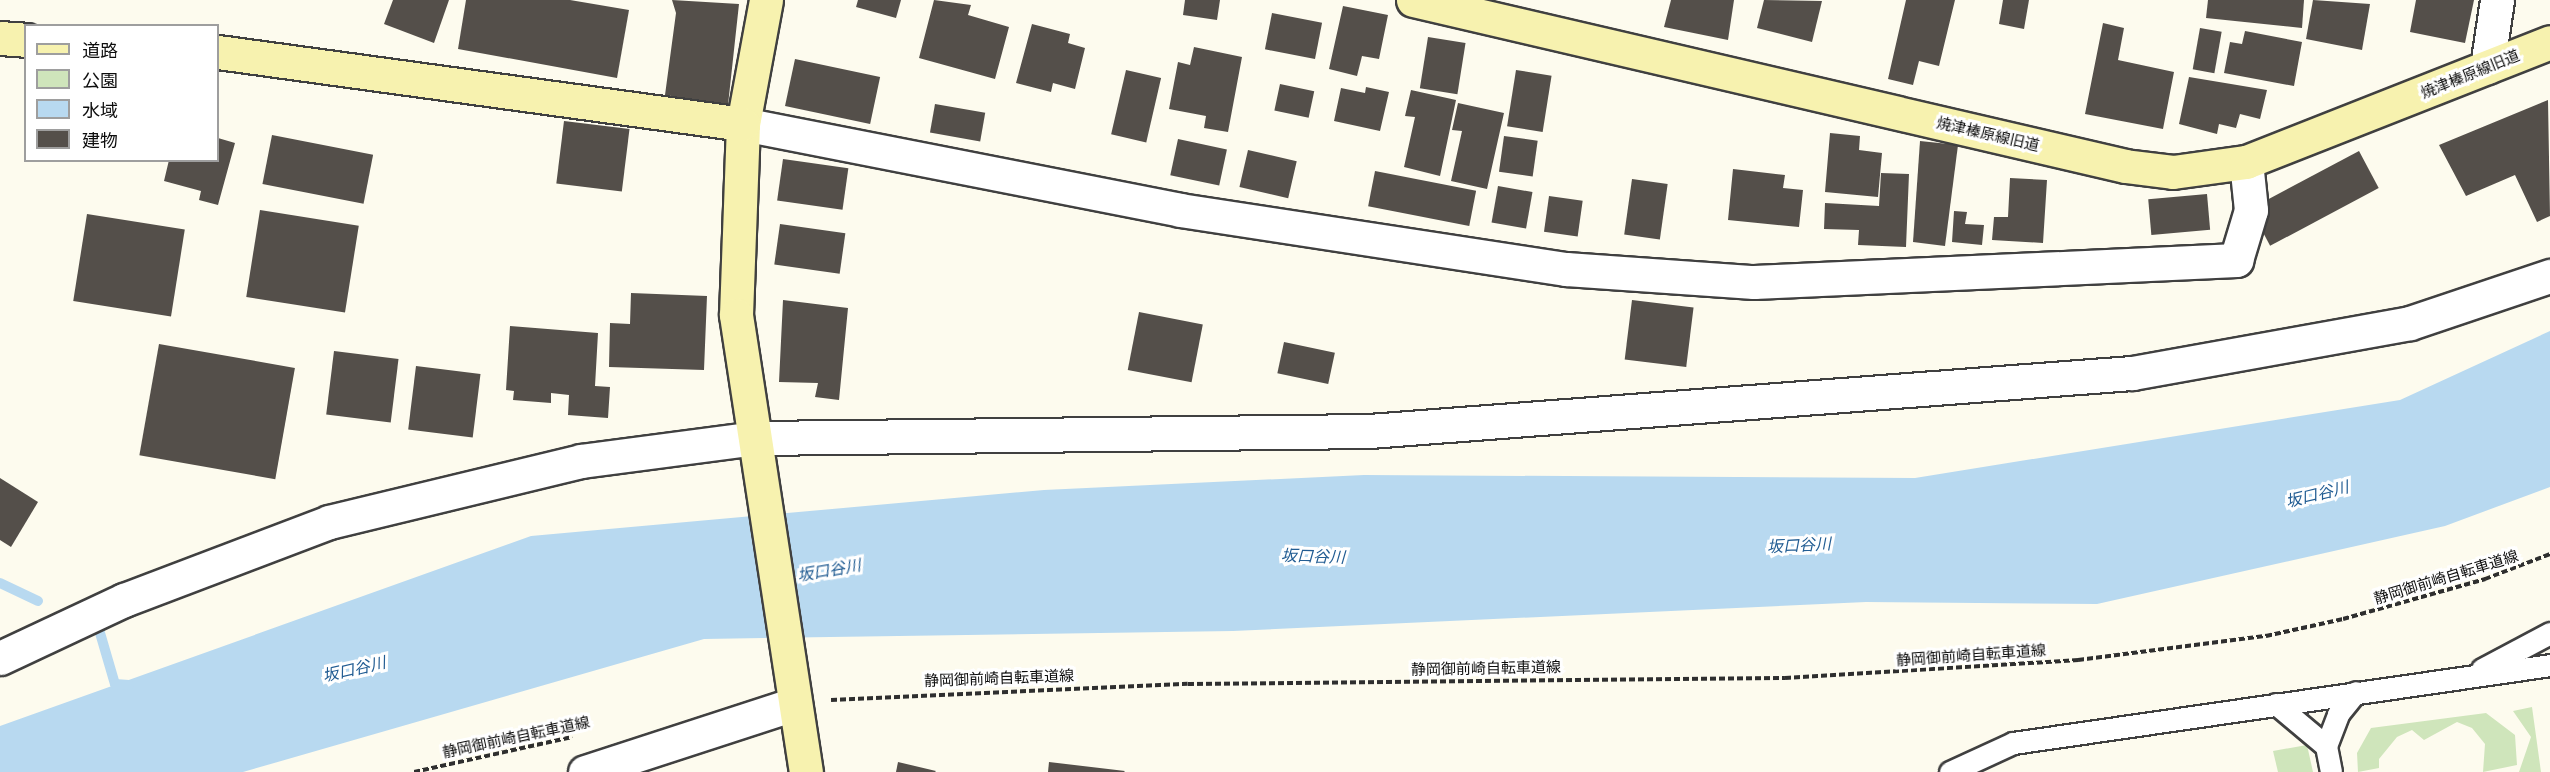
<!DOCTYPE html>
<html>
<head>
<meta charset="utf-8">
<style>
  body { margin:0 }
  #map { position:relative; width:2550px; height:772px; overflow:hidden; background:#fdfbee; font-family:Lora,"Noto Sans JP",serif }
  div>[style] { position:absolute }
  [style*='--x'] { left:calc(var(--x)*1px); top:calc(var(--y)*1px); width:calc(var(--w)*1px); rotate:calc(var(--a)*1deg) }
  .green>* { inset:0; background:#cfe5bb }
  .water>* { inset:0; background:#b8d9f0 }
  .stream>* { height:10px; margin:-5px; padding:0 5px; transform-origin:5px; border-radius:5px; background:#b8d9f0 }
  .building>* { inset:0; background:#544f4a; transform-origin:0 0 }
  .path>* { height:4px; margin-top:-2px; transform-origin:0; background:repeating-linear-gradient(90deg,#2f2f2f 0 6px,transparent 0 9px) }
  .roads { filter:drop-shadow(2px 0 #404040) drop-shadow(-2px 0 #404040) drop-shadow(0 2px #404040) drop-shadow(0 -2px #404040) }
  .lane>* { height:21px; margin:-10.5px; padding:0 10.5px; transform-origin:10.5px; border-radius:10.5px; background:#fff }
  .street>* { height:33px; margin:-16.5px; padding:0 16.5px; transform-origin:16.5px; border-radius:16.5px; background:#fff }
  .secondary>* { height:33px; margin:-16.5px; padding:0 16.5px; transform-origin:16.5px; border-radius:16.5px; background:#f7f2af }
  span { translate:-50% -50%; white-space:nowrap; text-align:center; line-height:1.15; -webkit-text-stroke:6px #fff; paint-order:stroke }
  .street-label { font-size:15px; color:#0d0d0d }
  .water-label { font-size:16px; color:#225d93; font-style:italic }
  .legend { position:absolute; left:24px; top:24px; width:195px; height:138px; box-sizing:border-box; background:#fff; border:2px solid #9e9e9e; margin:0; padding:8px 10px; list-style:none; font-size:18px; color:#0d0d0d }
  .legend li { display:flex; align-items:center; gap:12px; height:30px }
  .legend b { width:30px; border:2px solid #9e9e9e }
</style>
</head>
<body>
<div id="map">
  <div class="green">
    <i style="clip-path:polygon(2532px 707px,2541px 772px,2519px 772px,2531px 737px,2513px 711px)"></i>
    <i style="clip-path:polygon(2486px 713px,2515px 735px,2517px 765px,2483px 772px,2485px 744px,2472px 728px,2457px 722px,2424px 740px,2412px 730px,2397px 737px,2379px 759px,2379px 768px,2358px 772px,2357px 753px,2371px 728px)"></i>
    <i style="clip-path:polygon(2307px 745px,2313px 772px,2278px 772px,2273px 751px)"></i>
  </div>
  <div class="water">
    <i style="clip-path:polygon(2550px 331px,2550px 487px,2445px 526px,2097px 604px,1866px 602px,1233px 631px,704px 639px,243px 772px,0 772px,0 726px,531px 536px,1044px 490px,1364px 475px,1915px 478px,2400px 400px)"></i>
  </div>
  <div class="stream">
    <i style="--x:0;--y:583;--w:42;--a:25.3"></i>
    <i style="--x:98;--y:626;--w:60;--a:73.7"></i>
    <i style="--x:115;--y:684;--w:14;--a:4"></i>
  </div>
  <div class="building">
    <i style="clip-path:polygon(393px 0,449px 0,434px 43px,384px 24px)"></i>
    <i style="clip-path:polygon(466px 0,570px 0,629px 10px,617px 78px,458px 49px)"></i>
    <i style="clip-path:polygon(672px 0,739px 4px,728px 105px,665px 95px,676px 13px)"></i>
    <i style="clip-path:polygon(858px 0,901px 0,896px 18px,856px 7px)"></i>
    <i style="clip-path:polygon(934px 0,971px 5px,968px 15px,1009px 27px,995px 79px,919px 58px)"></i>
    <i style="clip-path:polygon(1185px 0,1220px 0,1217px 20px,1183px 15px)"></i>
    <i style="clip-path:polygon(1671px 0,1734px 0,1728px 40px,1664px 27px)"></i>
    <i style="clip-path:polygon(1764px 0,1822px 1px,1812px 42px,1757px 28px)"></i>
    <i style="clip-path:polygon(1906px 0,1955px 0,1939px 66px,1919px 61px,1913px 85px,1888px 79px)"></i>
    <i style="clip-path:polygon(2003px 0,2029px 0,2024px 29px,1999px 24px)"></i>
    <i style="clip-path:polygon(2208px 0,2304px 0,2302px 28px,2206px 18px)"></i>
    <i style="clip-path:polygon(2313px 0,2370px 4px,2362px 50px,2306px 39px)"></i>
    <i style="clip-path:polygon(2416px 0,2474px 0,2465px 43px,2410px 32px)"></i>
    <i style="clip-path:polygon(1343px 6px,1388px 15px,1379px 59px,1362px 56px,1357px 76px,1329px 69px)"></i>
    <i style="left:1272px;top:13px;width:51px;height:37px;rotate:11deg"></i>
    <i style="clip-path:polygon(2103px 23px,2124px 28px,2118px 60px,2174px 72px,2163px 129px,2085px 114px)"></i>
    <i style="clip-path:polygon(1032px 24px,1070px 34px,1068px 43px,1085px 48px,1075px 89px,1053px 83px,1051px 92px,1016px 83px)"></i>
    <i style="left:2200px;top:28px;width:22px;height:42px;rotate:10deg"></i>
    <i style="clip-path:polygon(2245px 31px,2302px 42px,2294px 86px,2224px 73px,2230px 42px,2242px 44px)"></i>
    <i style="left:1428px;top:37px;width:38px;height:52px;rotate:9deg"></i>
    <i style="clip-path:polygon(1194px 47px,1242px 57px,1228px 132px,1204px 128px,1206px 116px,1169px 109px,1178px 62px,1190px 65px)"></i>
    <i style="left:795px;top:59px;width:87px;height:48px;rotate:12deg"></i>
    <i style="left:1126px;top:70px;width:36px;height:66px;rotate:13deg"></i>
    <i style="left:1516px;top:70px;width:36px;height:57px;rotate:9deg"></i>
    <i style="clip-path:polygon(2189px 77px,2267px 90px,2260px 119px,2240px 114px,2236px 128px,2219px 124px,2217px 134px,2179px 124px)"></i>
    <i style="left:1280px;top:84px;width:35px;height:27px;rotate:12deg"></i>
    <i style="clip-path:polygon(1366px 87px,1389px 92px,1380px 131px,1334px 121px,1341px 88px,1365px 93px)"></i>
    <i style="clip-path:polygon(1411px 90px,1456px 100px,1440px 176px,1404px 167px,1415px 117px,1405px 116px)"></i>
    <i style="clip-path:polygon(2548px 100px,2550px 216px,2537px 222px,2515px 175px,2466px 196px,2439px 145px)"></i>
    <i style="clip-path:polygon(1458px 103px,1504px 113px,1487px 189px,1451px 181px,1462px 131px,1452px 130px)"></i>
    <i style="left:935px;top:104px;width:51px;height:29px;rotate:10deg"></i>
    <i style="left:564px;top:121px;width:66px;height:63px;rotate:7deg"></i>
    <i style="clip-path:polygon(1830px 133px,1860px 136px,1859px 150px,1882px 153px,1878px 197px,1825px 192px)"></i>
    <i style="left:272px;top:135px;width:103px;height:50px;rotate:11deg"></i>
    <i style="left:1504px;top:136px;width:34px;height:36px;rotate:8deg"></i>
    <i style="clip-path:polygon(218px 138px,235px 143px,218px 205px,199px 200px,201px 191px,164px 181px,169px 160px,218px 160px)"></i>
    <i style="left:1178px;top:139px;width:50px;height:37px;rotate:12deg"></i>
    <i style="clip-path:polygon(1920px 141px,1958px 145px,1945px 246px,1913px 242px)"></i>
    <i style="left:1248px;top:150px;width:50px;height:38px;rotate:13deg"></i>
    <i style="left:2359px;top:151px;width:42px;height:123px;rotate:62deg"></i>
    <i style="left:783px;top:159px;width:66px;height:42px;rotate:8deg"></i>
    <i style="clip-path:polygon(1733px 169px,1785px 175px,1783px 188px,1803px 190px,1799px 227px,1728px 220px)"></i>
    <i style="left:1375px;top:171px;width:103px;height:36px;rotate:11deg"></i>
    <i style="clip-path:polygon(1881px 173px,1909px 174px,1906px 247px,1858px 245px,1859px 230px,1824px 229px,1825px 203px,1879px 206px)"></i>
    <i style="clip-path:polygon(2010px 178px,2047px 180px,2043px 243px,1992px 240px,1994px 217px,2008px 217px)"></i>
    <i style="left:1632px;top:179px;width:36px;height:56px;rotate:8deg"></i>
    <i style="left:1498px;top:186px;width:35px;height:37px;rotate:10deg"></i>
    <i style="left:2207px;top:194px;width:36px;height:59px;rotate:85deg"></i>
    <i style="left:1549px;top:196px;width:34px;height:36px;rotate:8deg"></i>
    <i style="left:260px;top:210px;width:100px;height:88px;rotate:9deg"></i>
    <i style="clip-path:polygon(1954px 211px,1967px 212px,1965px 224px,1984px 225px,1982px 245px,1952px 242px)"></i>
    <i style="left:87px;top:214px;width:99px;height:88px;rotate:9deg"></i>
    <i style="left:780px;top:224px;width:66px;height:41px;rotate:8deg"></i>
    <i style="clip-path:polygon(631px 293px,707px 296px,704px 370px,609px 367px,610px 323px,630px 324px)"></i>
    <i style="clip-path:polygon(783px 300px,848px 308px,839px 400px,815px 397px,818px 383px,779px 382px)"></i>
    <i style="left:1632px;top:300px;width:62px;height:60px;rotate:7deg"></i>
    <i style="left:1139px;top:312px;width:65px;height:59px;rotate:11deg"></i>
    <i style="clip-path:polygon(510px 326px,598px 333px,595px 386px,610px 387px,608px 418px,568px 415px,569px 395px,551px 393px,551px 403px,513px 400px,514px 391px,506px 390px)"></i>
    <i style="left:1284px;top:342px;width:52px;height:32px;rotate:12deg"></i>
    <i style="left:159px;top:344px;width:138px;height:113px;rotate:10deg"></i>
    <i style="left:334px;top:351px;width:65px;height:64px;rotate:7deg"></i>
    <i style="left:416px;top:366px;width:65px;height:64px;rotate:7deg"></i>
    <i style="clip-path:polygon(0 478px,38px 502px,11px 547px,0 540px)"></i>
    <i style="clip-path:polygon(898px 762px,936px 771px,935px 772px,896px 772px)"></i>
    <i style="clip-path:polygon(1049px 762px,1125px 771px,1124px 772px,1048px 772px)"></i>
  </div>
  <div class="path">
    <i style="--x:831;--y:700;--w:357;--a:-2.6"></i>
    <i style="--x:1188;--y:684;--w:597;--a:-0.58"></i>
    <i style="--x:1785;--y:678;--w:294;--a:-3.5"></i>
    <i style="--x:2078;--y:660;--w:190;--a:-7.3"></i>
    <i style="--x:2266;--y:636;--w:79;--a:-12.4"></i>
    <i style="--x:2343;--y:619;--w:148;--a:-15.7"></i>
    <i style="--x:2485;--y:579;--w:70;--a:-21"></i>
    <i style="--x:414;--y:772;--w:162;--a:-12.5"></i>
  </div>
  <div class="roads">
    <div class="lane">
      <i style="--x:2482;--y:669;--w:77;--a:-27.9"></i>
      <i style="--x:2276;--y:704;--w:65;--a:40"></i>
      <i style="--x:2326;--y:746;--w:26;--a:79"></i>
      <i style="--x:2326;--y:746;--w:34;--a:-69"></i>
      <i style="--x:2338;--y:714;--w:28;--a:-51"></i>
      <i style="--x:1950;--y:772;--w:69;--a:-24.7"></i>
      <i style="--x:2013;--y:743;--w:543;--a:-8.26"></i>
    </div>
    <div class="street">
      <i style="--x:2487;--y:67;--w:68;--a:-81.5"></i>
      <i style="--x:743;--y:124;--w:445;--a:11.1"></i>
      <i style="--x:1180;--y:210;--w:390;--a:8.7"></i>
      <i style="--x:1566;--y:269;--w:188;--a:4"></i>
      <i style="--x:1754;--y:282;--w:483;--a:-2.6"></i>
      <i style="--x:2236;--y:260;--w:52;--a:-73.3"></i>
      <i style="--x:2251;--y:210;--w:48;--a:-95.9"></i>
      <i style="--x:0;--y:658;--w:137;--a:-25.1"></i>
      <i style="--x:124;--y:600;--w:219;--a:-20.8"></i>
      <i style="--x:329;--y:522;--w:259;--a:-13.6"></i>
      <i style="--x:581;--y:461;--w:176;--a:-7.5"></i>
      <i style="--x:755;--y:438;--w:614;--a:-0.65"></i>
      <i style="--x:1369;--y:431;--w:765;--a:-4.35"></i>
      <i style="--x:2132;--y:373;--w:282;--a:-10.2"></i>
      <i style="--x:2410;--y:323;--w:148;--a:-18.6"></i>
      <i style="--x:585;--y:772;--w:220;--a:-18"></i>
    </div>
    <div class="secondary">
      <i style="--x:766;--y:0;--w:126;--a:100.5"></i>
      <i style="--x:743;--y:124;--w:191;--a:92.1"></i>
      <i style="--x:736;--y:315;--w:462;--a:81.3"></i>
      <i style="--x:1413;--y:0;--w:731;--a:13.12"></i>
      <i style="--x:2125;--y:166;--w:48;--a:7.1"></i>
      <i style="--x:2173;--y:172;--w:74;--a:-7.8"></i>
      <i style="--x:2246;--y:162;--w:327;--a:-21.5"></i>
      <i style="--x:0;--y:38;--w:26;--a:4"></i>
      <i style="--x:218;--y:52;--w:530;--a:7.81"></i>
    </div>
  </div>
  <div class="street-label">
    <span style="left:2470px;top:74px;rotate:-22deg">焼津榛原線旧道</span>
    <span style="left:1988px;top:134px;rotate:13deg">焼津榛原線旧道</span>
    <span style="left:2446px;top:577px;rotate:-17deg">静岡御前崎自転車道線</span>
    <span style="left:1971px;top:655px;rotate:-4deg">静岡御前崎自転車道線</span>
    <span style="left:1486px;top:668px;rotate:-1deg">静岡御前崎自転車道線</span>
    <span style="left:999px;top:678px;rotate:-2deg">静岡御前崎自転車道線</span>
    <span style="left:516px;top:737px;rotate:-12deg">静岡御前崎自転車道線</span>
  </div>
  <div class="water-label">
    <span style="left:2317px;top:494px;rotate:-14deg">坂口谷川</span>
    <span style="left:1799px;top:545px;rotate:-3deg">坂口谷川</span>
    <span style="left:1313px;top:556px;rotate:2deg">坂口谷川</span>
    <span style="left:829px;top:570px;rotate:-10deg">坂口谷川</span>
    <span style="left:354px;top:669px;rotate:-13deg">坂口谷川</span>
  </div>
  <ul class="legend">
  <li><b style="height:8px;background:#f7f2af"></b>道路</li>
  <li><b style="height:16px;background:#cfe5bb"></b>公園</li>
  <li><b style="height:16px;background:#b8d9f0"></b>水域</li>
  <li><b style="height:16px;background:#544f4a"></b>建物</li>
  </ul>
</div>
</body>
</html>
